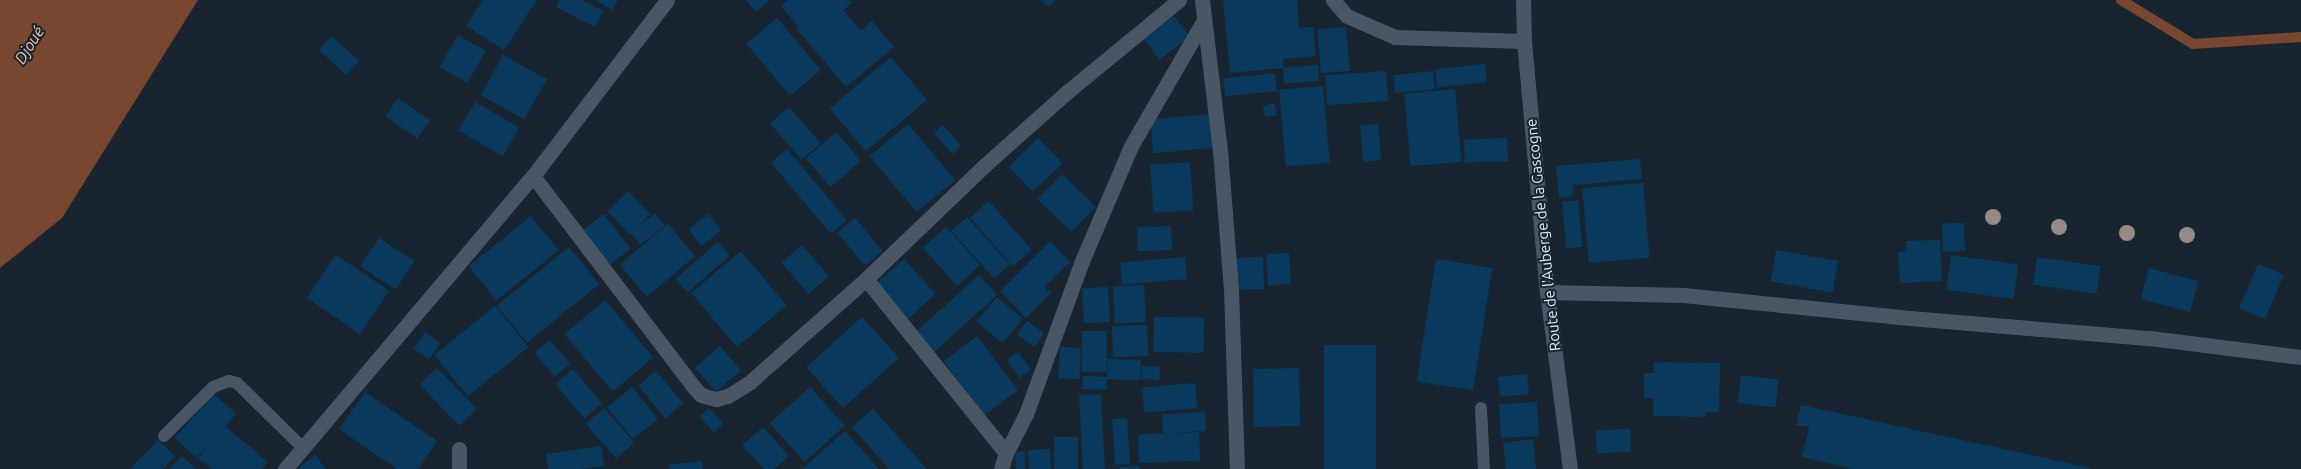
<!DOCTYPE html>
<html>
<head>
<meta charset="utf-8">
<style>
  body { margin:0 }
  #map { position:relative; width:2301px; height:469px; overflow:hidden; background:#182530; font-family:Ubuntu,sans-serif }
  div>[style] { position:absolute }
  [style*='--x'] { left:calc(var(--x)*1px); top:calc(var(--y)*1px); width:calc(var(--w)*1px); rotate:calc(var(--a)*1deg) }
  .water>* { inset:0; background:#79462f }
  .stream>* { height:10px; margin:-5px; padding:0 5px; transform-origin:5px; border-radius:5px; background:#79462f }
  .building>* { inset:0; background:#093a5d; transform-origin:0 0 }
  .service>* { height:12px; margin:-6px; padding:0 6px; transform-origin:6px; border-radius:6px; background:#495764 }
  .minor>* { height:15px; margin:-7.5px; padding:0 7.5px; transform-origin:7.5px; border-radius:7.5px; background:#495764 }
  .tertiary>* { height:15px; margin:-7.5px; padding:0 7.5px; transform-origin:7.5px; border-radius:7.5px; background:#495764 }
  .trees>* { width:16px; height:16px; margin:-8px; border-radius:50%; background:#968986 }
  span { translate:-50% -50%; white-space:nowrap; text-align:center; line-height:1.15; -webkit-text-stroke:4px #182530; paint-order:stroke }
  .street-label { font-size:15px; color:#e2eaf2 }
  .water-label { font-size:16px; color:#f5c3ad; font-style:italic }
</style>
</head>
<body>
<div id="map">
  <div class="water">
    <i style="clip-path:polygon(0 0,198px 0,62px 218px,0 268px)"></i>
  </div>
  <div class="stream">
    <i style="--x:2121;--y:0;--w:84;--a:31.4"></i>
    <i style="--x:2193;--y:44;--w:108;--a:-3.7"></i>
  </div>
  <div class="building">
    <i style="clip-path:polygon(483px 0,537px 0,504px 50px,466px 26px)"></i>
    <i style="clip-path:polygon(559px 0,582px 0,603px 11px,595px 27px,556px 7px)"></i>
    <i style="clip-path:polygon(595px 0,618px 0,612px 10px)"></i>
    <i style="clip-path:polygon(746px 0,770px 0,756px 12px)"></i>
    <i style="clip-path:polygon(788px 0,829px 0,825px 4px,830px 0,849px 0,852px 3px,843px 10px,861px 31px,872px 21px,894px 47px,846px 87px,796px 28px,798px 26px,781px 6px)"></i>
    <i style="clip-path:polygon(1040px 0,1055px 0,1049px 7px)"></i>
    <i style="clip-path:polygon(1223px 0,1297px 0,1299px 28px,1313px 27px,1316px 56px,1283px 59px,1284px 68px,1230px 73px)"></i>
    <i style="left:1174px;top:16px;width:26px;height:38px;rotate:53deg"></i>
    <i style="left:777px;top:18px;width:68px;height:40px;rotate:50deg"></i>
    <i style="left:1346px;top:27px;width:44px;height:29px;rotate:85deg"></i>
    <i style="left:458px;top:35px;width:32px;height:37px;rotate:30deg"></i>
    <i style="left:332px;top:36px;width:37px;height:19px;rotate:43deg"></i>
    <i style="left:503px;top:55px;width:50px;height:46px;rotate:29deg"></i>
    <i style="left:891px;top:57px;width:56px;height:80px;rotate:50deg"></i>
    <i style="left:1485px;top:64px;width:18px;height:50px;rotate:84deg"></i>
    <i style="left:1318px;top:65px;width:16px;height:35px;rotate:86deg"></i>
    <i style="left:1386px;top:71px;width:30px;height:61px;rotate:86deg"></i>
    <i style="left:1433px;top:71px;width:18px;height:40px;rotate:84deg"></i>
    <i style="left:1275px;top:73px;width:18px;height:52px;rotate:84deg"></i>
    <i style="left:1323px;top:86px;width:77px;height:44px;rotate:85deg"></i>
    <i style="left:1455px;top:89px;width:73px;height:51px;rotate:85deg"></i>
    <i style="left:398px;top:98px;width:39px;height:22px;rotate:35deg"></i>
    <i style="left:475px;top:102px;width:51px;height:33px;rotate:30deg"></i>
    <i style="clip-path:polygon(1274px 103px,1277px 115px,1265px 117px,1263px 106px)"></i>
    <i style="left:789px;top:107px;width:48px;height:25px;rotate:49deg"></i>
    <i style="left:1212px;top:114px;width:34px;height:62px;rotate:85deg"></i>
    <i style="left:908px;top:124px;width:73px;height:50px;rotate:50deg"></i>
    <i style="left:1378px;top:124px;width:36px;height:18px;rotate:85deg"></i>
    <i style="left:943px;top:125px;width:28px;height:12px;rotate:49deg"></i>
    <i style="left:836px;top:132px;width:38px;height:40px;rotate:49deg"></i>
    <i style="left:1038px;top:138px;width:35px;height:41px;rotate:46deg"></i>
    <i style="left:1507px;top:138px;width:23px;height:43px;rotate:88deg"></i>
    <i style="left:787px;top:149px;width:93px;height:21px;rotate:50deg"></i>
    <i style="clip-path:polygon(1640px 159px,1642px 179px,1573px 185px,1573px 196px,1559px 198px,1556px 166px)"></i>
    <i style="left:1190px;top:162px;width:48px;height:40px;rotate:86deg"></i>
    <i style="left:1062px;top:174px;width:47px;height:35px;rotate:44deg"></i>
    <i style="left:1643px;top:183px;width:75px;height:61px;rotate:85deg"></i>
    <i style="left:628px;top:191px;width:32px;height:29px;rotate:46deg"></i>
    <i style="left:1578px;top:200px;width:47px;height:16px;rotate:85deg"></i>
    <i style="left:989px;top:201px;width:65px;height:25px;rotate:49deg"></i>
    <i style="left:655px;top:213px;width:16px;height:31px;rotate:52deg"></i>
    <i style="left:603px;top:214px;width:44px;height:28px;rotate:51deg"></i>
    <i style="left:708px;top:214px;width:21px;height:25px;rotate:51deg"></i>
    <i style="left:531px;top:216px;width:44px;height:80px;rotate:51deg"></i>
    <i style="left:967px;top:217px;width:64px;height:21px;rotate:48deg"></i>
    <i style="left:855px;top:218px;width:43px;height:23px;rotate:50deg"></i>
    <i style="left:1964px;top:223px;width:28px;height:22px;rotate:88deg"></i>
    <i style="left:668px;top:224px;width:42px;height:63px;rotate:50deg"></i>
    <i style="left:1171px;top:226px;width:24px;height:34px;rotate:88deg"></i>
    <i style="left:946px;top:227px;width:51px;height:31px;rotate:48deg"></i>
    <i style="left:379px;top:238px;width:42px;height:34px;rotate:33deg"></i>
    <i style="clip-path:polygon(1940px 240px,1942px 281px,1900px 283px,1898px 252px,1907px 251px,1906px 241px)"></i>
    <i style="clip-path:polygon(1050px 241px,1070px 262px,1044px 287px,1051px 293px,1026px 318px,1000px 291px)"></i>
    <i style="left:718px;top:242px;width:18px;height:56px;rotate:49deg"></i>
    <i style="left:802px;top:245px;width:41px;height:27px;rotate:49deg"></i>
    <i style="left:569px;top:247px;width:48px;height:93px;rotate:51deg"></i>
    <i style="left:1776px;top:250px;width:63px;height:32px;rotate:10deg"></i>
    <i style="left:741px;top:251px;width:71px;height:65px;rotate:50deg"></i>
    <i style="left:1289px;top:253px;width:31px;height:23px;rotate:86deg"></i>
    <i style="left:336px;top:255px;width:64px;height:52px;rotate:34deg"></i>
    <i style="left:1951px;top:255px;width:68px;height:35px;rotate:8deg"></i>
    <i style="left:1185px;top:257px;width:22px;height:65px;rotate:85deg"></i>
    <i style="left:1263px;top:257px;width:32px;height:28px;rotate:88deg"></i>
    <i style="left:2037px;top:257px;width:64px;height:28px;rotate:8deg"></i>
    <i style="left:904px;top:259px;width:47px;height:38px;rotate:48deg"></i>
    <i style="left:1436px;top:259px;width:57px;height:124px;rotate:9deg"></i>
    <i style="left:2258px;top:264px;width:28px;height:48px;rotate:23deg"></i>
    <i style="left:2149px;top:268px;width:51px;height:32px;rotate:15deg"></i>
    <i style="left:979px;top:275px;width:27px;height:85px;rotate:48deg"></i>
    <i style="left:1144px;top:285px;width:37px;height:31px;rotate:87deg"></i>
    <i style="left:1108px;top:287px;width:35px;height:26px;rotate:87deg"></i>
    <i style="left:997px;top:297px;width:34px;height:32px;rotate:40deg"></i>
    <i style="left:605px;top:300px;width:75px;height:53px;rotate:50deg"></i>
    <i style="left:495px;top:306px;width:53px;height:78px;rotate:51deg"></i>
    <i style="left:862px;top:317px;width:55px;height:75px;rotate:48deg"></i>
    <i style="left:1154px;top:317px;width:50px;height:35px;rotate:1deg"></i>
    <i style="left:1027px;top:321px;width:21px;height:17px;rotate:35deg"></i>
    <i style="left:1147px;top:325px;width:31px;height:35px;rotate:88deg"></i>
    <i style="left:1082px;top:331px;width:25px;height:41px"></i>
    <i style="left:425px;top:332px;width:19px;height:20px;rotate:35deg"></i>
    <i style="left:977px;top:336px;width:68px;height:42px;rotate:53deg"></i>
    <i style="left:550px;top:340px;width:31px;height:20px;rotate:50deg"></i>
    <i style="left:1324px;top:345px;width:52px;height:124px"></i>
    <i style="left:720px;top:346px;width:32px;height:33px;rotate:49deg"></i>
    <i style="left:1060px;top:347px;width:21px;height:31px;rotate:3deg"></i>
    <i style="left:1018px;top:352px;width:22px;height:14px;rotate:54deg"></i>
    <i style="left:1108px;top:359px;width:33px;height:20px;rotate:2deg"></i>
    <i style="clip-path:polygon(1654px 362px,1720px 363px,1719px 412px,1706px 412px,1706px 417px,1653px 416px,1653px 398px,1644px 398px,1644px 373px,1654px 373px)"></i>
    <i style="left:1142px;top:366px;width:18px;height:13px;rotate:3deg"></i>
    <i style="left:437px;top:368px;width:57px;height:24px;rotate:46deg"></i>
    <i style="left:1299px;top:368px;width:58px;height:46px;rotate:89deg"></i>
    <i style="left:573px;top:369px;width:45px;height:23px;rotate:50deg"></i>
    <i style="left:656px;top:371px;width:42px;height:23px;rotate:50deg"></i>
    <i style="left:1527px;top:374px;width:20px;height:29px;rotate:84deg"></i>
    <i style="left:1741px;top:375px;width:38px;height:28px;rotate:7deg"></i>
    <i style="left:1083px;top:376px;width:24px;height:13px;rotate:2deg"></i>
    <i style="left:1195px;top:383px;width:25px;height:53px;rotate:85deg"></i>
    <i style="left:632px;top:387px;width:41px;height:32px;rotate:51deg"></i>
    <i style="left:810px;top:387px;width:52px;height:54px;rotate:48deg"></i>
    <i style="clip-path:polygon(365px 392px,437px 441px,418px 469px,397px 469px,339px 429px)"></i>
    <i style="left:214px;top:394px;width:30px;height:59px;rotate:42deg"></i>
    <i style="left:1101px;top:394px;width:75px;height:22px;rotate:87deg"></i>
    <i style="left:1537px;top:402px;width:34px;height:38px;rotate:87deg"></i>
    <i style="clip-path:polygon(1801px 405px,2090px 468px,2089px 469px,1854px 469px,1802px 457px,1809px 427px,1796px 425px)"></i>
    <i style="left:604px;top:408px;width:46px;height:24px;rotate:49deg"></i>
    <i style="left:709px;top:408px;width:21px;height:13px;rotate:47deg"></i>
    <i style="clip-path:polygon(873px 409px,927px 469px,889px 469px,852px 427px)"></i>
    <i style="left:1205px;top:412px;width:19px;height:43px;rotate:87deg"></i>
    <i style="left:1127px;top:418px;width:46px;height:15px;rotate:86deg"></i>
    <i style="clip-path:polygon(225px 426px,268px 462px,262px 469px,212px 469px,198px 458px)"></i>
    <i style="clip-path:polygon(763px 427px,789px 456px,774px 469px,764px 469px,742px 445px)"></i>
    <i style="left:1630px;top:429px;width:23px;height:34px;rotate:88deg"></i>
    <i style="clip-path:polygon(845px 431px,879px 469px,802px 469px)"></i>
    <i style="left:1199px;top:432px;width:29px;height:61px;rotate:88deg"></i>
    <i style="left:1054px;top:437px;width:24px;height:32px"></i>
    <i style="clip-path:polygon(1533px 439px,1536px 469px,1506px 469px,1503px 443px)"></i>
    <i style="clip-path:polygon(158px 440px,175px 456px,163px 469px,130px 469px)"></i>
    <i style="clip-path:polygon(601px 446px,604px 466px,580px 469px,548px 469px,546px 454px)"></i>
    <i style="left:1050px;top:449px;width:20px;height:22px;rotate:87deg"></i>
    <i style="clip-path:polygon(1025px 451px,1025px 469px,1016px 469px,1015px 452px)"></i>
    <i style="clip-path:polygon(315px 455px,326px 469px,298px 469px)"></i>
    <i style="clip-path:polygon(182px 456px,196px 469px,169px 469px)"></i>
    <i style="clip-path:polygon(702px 461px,703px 469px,669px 469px,669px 465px)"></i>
    <i style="clip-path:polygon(1139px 466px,1140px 469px,1120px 469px,1120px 467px)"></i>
  </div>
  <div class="service">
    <i style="--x:1481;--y:408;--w:61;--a:87.2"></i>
    <i style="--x:164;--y:436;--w:69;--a:-45"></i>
    <i style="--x:213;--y:387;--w:17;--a:-21"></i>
    <i style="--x:229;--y:381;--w:8;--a:14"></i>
    <i style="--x:237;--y:383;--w:93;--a:44.6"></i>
  </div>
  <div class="minor">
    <i style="--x:1202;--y:0;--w:151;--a:83.2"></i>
    <i style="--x:1220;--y:150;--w:139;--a:85.5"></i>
    <i style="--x:1231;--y:289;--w:180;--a:88.1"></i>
    <i style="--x:1333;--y:0;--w:21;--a:49"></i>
    <i style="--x:1347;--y:16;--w:52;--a:23.6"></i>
    <i style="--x:1395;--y:37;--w:129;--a:1.8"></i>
    <i style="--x:533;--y:176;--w:263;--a:52.7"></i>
    <i style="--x:692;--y:385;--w:13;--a:48"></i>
    <i style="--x:701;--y:395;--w:16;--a:15"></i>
    <i style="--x:716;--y:399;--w:12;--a:-14"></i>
    <i style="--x:728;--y:396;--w:26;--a:-32"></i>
    <i style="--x:750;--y:382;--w:155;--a:-41.6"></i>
    <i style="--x:866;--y:279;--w:165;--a:-43.8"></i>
    <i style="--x:985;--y:165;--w:110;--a:-41.7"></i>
    <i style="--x:1067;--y:92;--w:145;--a:-39.4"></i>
    <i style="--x:866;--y:279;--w:223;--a:51.2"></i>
    <i style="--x:1547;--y:292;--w:136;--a:1.3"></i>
    <i style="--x:1683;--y:295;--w:216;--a:5.8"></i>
    <i style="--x:1898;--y:317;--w:253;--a:4.8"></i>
    <i style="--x:2150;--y:338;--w:152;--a:7.2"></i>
    <i style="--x:285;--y:469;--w:384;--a:-49.8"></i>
    <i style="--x:533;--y:176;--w:221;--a:-52.7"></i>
    <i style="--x:459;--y:469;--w:20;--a:-90"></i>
    <i style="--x:1001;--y:469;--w:17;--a:-73"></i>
    <i style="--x:1006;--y:453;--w:44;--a:-62.9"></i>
    <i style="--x:1026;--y:414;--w:163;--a:-69.9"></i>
    <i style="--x:1082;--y:261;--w:125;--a:-66.9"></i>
    <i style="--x:1131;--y:146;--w:143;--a:-59.9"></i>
  </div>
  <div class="tertiary">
    <i style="--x:1523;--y:0;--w:41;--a:88.6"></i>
    <i style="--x:1524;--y:41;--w:252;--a:84.8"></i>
    <i style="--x:1547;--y:292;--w:178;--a:82.6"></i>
  </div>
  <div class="trees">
    <i style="left:1993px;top:217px"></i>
    <i style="left:2059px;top:227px"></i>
    <i style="left:2127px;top:233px"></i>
    <i style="left:2187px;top:235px"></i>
  </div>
  <div class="street-label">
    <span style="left:1543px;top:235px;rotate:-96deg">Route de l'Auberge de la Gascogne</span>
  </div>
  <div class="water-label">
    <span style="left:29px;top:45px;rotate:-58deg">Djoué</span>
  </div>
</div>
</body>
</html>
